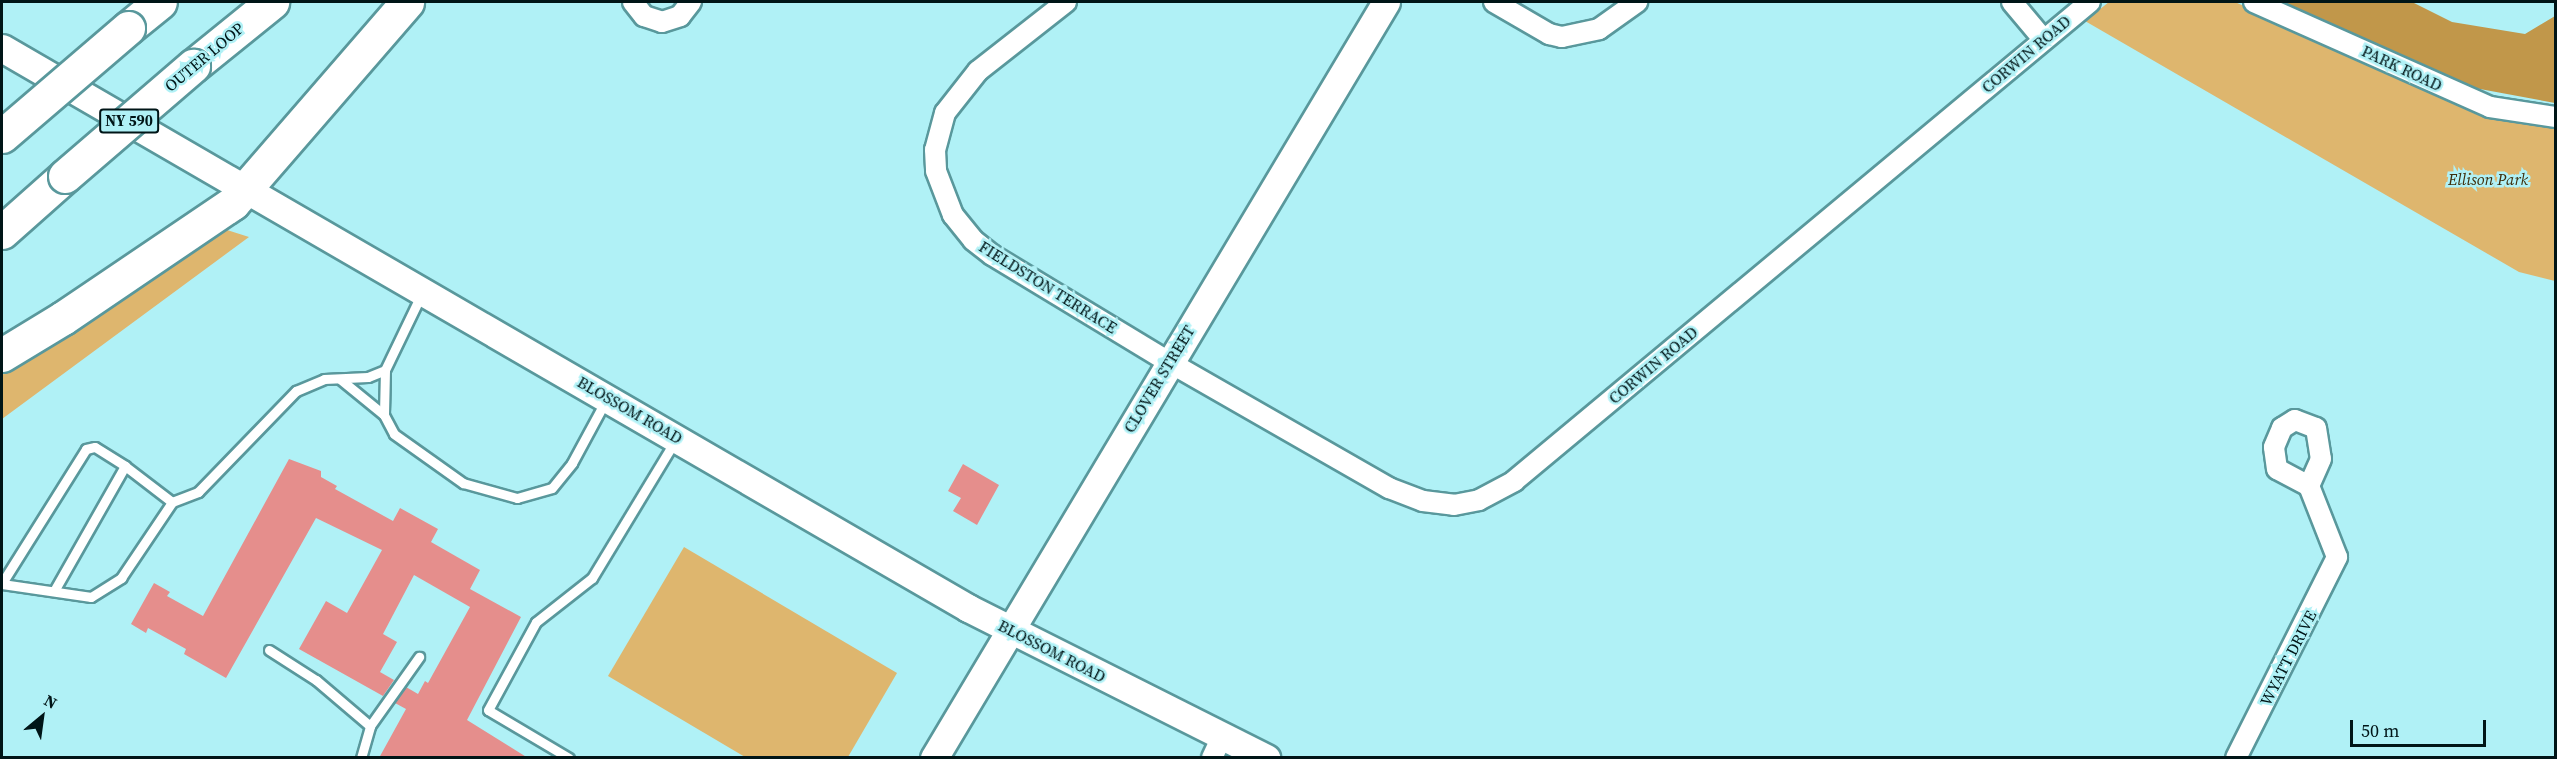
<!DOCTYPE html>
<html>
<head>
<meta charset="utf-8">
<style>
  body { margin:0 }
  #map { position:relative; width:2557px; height:759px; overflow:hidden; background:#b0f1f6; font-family:"Source Serif 4",serif }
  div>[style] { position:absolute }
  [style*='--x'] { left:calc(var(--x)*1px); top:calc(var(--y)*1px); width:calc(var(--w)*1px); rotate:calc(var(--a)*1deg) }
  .green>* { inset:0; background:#deb66e }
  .forest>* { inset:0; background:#c1974a }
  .building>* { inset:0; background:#e58e8c }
  .roads { filter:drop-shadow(2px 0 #59989c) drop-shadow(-2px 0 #59989c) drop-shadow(0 2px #59989c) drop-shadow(0 -2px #59989c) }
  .lane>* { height:9px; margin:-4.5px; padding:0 4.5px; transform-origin:4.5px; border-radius:4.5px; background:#fff }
  .street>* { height:20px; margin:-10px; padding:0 10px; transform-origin:10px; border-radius:10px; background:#fff }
  .secondary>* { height:27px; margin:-13.5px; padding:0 13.5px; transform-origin:13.5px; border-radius:13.5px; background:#fff }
  .highway>* { height:33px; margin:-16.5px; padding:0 16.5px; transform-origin:16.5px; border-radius:16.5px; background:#fff }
  .bridges { filter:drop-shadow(2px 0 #59989c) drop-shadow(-2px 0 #59989c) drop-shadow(0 2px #59989c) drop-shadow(0 -2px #59989c) }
  .highway-bridge>* { height:33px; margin:-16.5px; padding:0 16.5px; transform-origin:16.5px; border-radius:16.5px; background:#fff }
  span { translate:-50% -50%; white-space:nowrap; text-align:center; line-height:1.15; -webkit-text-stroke:5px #b0f1f6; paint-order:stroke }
  .shield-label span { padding:2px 4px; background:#b0f1f6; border:2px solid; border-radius:4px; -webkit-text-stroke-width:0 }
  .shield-label { font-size:15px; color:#001517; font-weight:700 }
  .street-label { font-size:16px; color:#001517 }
  .park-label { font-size:16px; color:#3f2e0b; font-style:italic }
  .frame { position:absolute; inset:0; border:3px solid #001517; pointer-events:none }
  .north { position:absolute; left:12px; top:687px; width:60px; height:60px; -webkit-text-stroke:4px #b0f1f6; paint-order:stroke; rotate:29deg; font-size:16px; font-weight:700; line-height:24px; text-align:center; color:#001517 }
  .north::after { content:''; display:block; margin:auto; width:21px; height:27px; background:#001517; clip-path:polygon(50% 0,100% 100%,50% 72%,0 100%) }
  .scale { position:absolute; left:2350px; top:720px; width:136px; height:27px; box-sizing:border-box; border:3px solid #001517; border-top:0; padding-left:8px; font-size:18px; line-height:21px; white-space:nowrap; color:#001517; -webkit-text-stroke:4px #b0f1f6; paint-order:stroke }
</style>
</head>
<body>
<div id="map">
  <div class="green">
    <i style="clip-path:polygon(2109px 2px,2235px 2px,2475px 110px,2555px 123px,2555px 281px,2519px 272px,2085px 21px)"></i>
    <i style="clip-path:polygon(227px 230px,249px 237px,2px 419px,2px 375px,53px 346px)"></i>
    <i style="clip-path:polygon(684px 547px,897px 673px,848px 757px,745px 757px,608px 676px)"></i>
  </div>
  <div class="forest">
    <i style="clip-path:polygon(2272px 2px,2412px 2px,2452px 22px,2525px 34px,2555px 16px,2555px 103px,2480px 89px,2442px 77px)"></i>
  </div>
  <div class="building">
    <i style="clip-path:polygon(289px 459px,321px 471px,321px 477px,337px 486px,335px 489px,393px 521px,400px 508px,438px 529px,431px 542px,480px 570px,470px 589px,521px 617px,467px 720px,528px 758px,379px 758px,406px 709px,395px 703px,406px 687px,418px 694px,425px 681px,428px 683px,470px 607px,414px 575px,383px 634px,397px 642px,380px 672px,394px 680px,383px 696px,299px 649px,326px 601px,347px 613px,382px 550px,316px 518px,226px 678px,184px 654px,186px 649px,148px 628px,146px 633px,131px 624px,154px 583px,170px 592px,167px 596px,203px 616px)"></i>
    <i style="clip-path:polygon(963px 464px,999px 485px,977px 525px,953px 511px,961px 498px,948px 491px)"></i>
  </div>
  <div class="roads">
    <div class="lane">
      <i style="--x:422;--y:293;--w:85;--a:115.7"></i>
      <i style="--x:385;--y:370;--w:45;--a:91.3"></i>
      <i style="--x:384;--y:415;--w:21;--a:62"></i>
      <i style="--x:394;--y:434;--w:85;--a:35.4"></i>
      <i style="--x:463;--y:483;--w:56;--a:15.5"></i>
      <i style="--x:517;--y:498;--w:36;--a:-16"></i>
      <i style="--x:552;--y:488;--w:32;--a:-51"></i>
      <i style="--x:572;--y:463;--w:72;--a:-61.6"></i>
      <i style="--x:340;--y:379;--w:57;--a:39.3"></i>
      <i style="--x:2;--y:583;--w:158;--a:-57.9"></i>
      <i style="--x:86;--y:449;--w:9;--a:-13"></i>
      <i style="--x:95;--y:447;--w:36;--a:32"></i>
      <i style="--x:125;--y:466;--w:59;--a:37.5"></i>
      <i style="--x:2;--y:584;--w:90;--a:8.3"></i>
      <i style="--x:91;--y:597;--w:36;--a:-32"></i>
      <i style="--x:121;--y:578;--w:92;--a:-56.1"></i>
      <i style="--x:172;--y:502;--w:28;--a:-21"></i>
      <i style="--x:198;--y:492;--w:141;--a:-45.9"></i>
      <i style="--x:296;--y:391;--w:30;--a:-23"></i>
      <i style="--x:324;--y:379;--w:44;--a:-2.6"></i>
      <i style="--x:368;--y:377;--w:18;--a:-22"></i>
      <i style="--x:54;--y:591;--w:144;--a:-60.4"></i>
      <i style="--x:269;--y:650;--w:56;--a:32.6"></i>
      <i style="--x:316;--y:680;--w:71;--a:40.4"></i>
      <i style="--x:361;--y:758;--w:33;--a:-74"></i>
      <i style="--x:370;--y:726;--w:85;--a:-54.6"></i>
      <i style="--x:569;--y:758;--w:94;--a:-149.3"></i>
      <i style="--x:488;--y:710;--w:100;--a:-61.4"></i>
      <i style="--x:536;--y:622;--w:71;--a:-38.2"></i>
      <i style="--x:592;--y:578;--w:160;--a:-58.8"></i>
    </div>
    <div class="street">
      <i style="--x:633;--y:2;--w:18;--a:52"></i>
      <i style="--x:644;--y:16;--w:19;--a:18"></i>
      <i style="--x:662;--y:22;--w:19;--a:-18"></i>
      <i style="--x:680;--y:16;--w:18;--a:-52"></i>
      <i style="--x:1066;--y:2;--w:112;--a:141.9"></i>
      <i style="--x:978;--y:71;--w:53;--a:128.2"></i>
      <i style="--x:945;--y:113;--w:38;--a:105"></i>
      <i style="--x:935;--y:150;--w:21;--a:87"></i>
      <i style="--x:936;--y:171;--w:47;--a:68.9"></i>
      <i style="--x:953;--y:215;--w:32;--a:51"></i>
      <i style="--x:973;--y:240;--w:24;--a:38"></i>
      <i style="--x:992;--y:255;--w:207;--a:31.2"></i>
      <i style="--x:1169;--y:362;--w:254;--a:29.8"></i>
      <i style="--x:1389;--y:488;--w:36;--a:21"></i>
      <i style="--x:1423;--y:501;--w:31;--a:7"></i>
      <i style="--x:1454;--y:505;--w:25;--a:-11"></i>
      <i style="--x:1479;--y:500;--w:40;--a:-28"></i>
      <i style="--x:1514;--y:481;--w:749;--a:-39.75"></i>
      <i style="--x:1494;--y:2;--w:64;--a:30.2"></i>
      <i style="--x:1549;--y:34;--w:13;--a:13"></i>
      <i style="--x:1562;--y:37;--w:38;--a:-12"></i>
      <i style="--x:1599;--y:29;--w:47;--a:-35.4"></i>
      <i style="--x:2012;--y:2;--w:48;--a:50"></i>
      <i style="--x:2254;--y:2;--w:258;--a:24"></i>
      <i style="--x:2490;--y:107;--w:67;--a:8.6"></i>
      <i style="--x:1212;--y:758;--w:23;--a:-65"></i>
      <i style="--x:2236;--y:758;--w:225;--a:-63.3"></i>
      <i style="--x:2337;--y:557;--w:76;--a:-111.5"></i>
      <i style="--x:2309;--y:486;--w:36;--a:-152"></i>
      <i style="--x:2277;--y:469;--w:22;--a:-98"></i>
      <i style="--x:2274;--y:447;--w:21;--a:-67"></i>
      <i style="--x:2282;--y:428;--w:15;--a:-32"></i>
      <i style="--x:2295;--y:420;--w:22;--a:21"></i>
      <i style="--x:2316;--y:428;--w:31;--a:81"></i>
      <i style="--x:2321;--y:459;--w:30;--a:114"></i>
    </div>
    <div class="secondary">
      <i style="--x:2;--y:48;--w:1117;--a:30.1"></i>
      <i style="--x:968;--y:608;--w:334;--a:26.7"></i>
      <i style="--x:934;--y:758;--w:881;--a:-59.13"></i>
    </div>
    <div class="highway">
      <i style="--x:128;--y:28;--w:41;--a:-39.1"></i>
      <i style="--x:193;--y:66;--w:102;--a:-39"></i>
      <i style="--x:2;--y:232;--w:84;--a:-41.6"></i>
      <i style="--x:2;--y:355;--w:71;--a:-31.2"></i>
      <i style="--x:63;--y:318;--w:205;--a:-34.1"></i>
      <i style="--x:233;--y:203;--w:266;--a:-49.1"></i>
    </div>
  </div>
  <div class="bridges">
    <div class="highway-bridge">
      <i style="--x:2;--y:136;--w:166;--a:-40.6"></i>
      <i style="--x:65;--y:176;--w:169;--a:-40.7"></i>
    </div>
  </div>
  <div class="shield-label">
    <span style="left:129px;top:121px">NY 590</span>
  </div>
  <div class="street-label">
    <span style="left:2026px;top:54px;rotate:-40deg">CORWIN ROAD</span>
    <span style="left:204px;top:57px;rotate:-40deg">OUTER LOOP</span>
    <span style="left:2402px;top:68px;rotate:25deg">PARK ROAD</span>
    <span style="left:1048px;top:287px;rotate:32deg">FIELDSTON TERRACE</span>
    <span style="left:1653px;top:365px;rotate:-40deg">CORWIN ROAD</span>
    <span style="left:1159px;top:379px;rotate:-59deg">CLOVER STREET</span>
    <span style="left:630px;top:410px;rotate:30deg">BLOSSOM ROAD</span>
    <span style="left:1052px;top:651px;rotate:27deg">BLOSSOM ROAD</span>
    <span style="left:2288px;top:658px;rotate:-63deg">WYATT DRIVE</span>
  </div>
  <div class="park-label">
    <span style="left:2488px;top:179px">Ellison Park</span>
  </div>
  <div class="frame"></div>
  <div class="north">N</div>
  <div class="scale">50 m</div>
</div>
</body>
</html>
